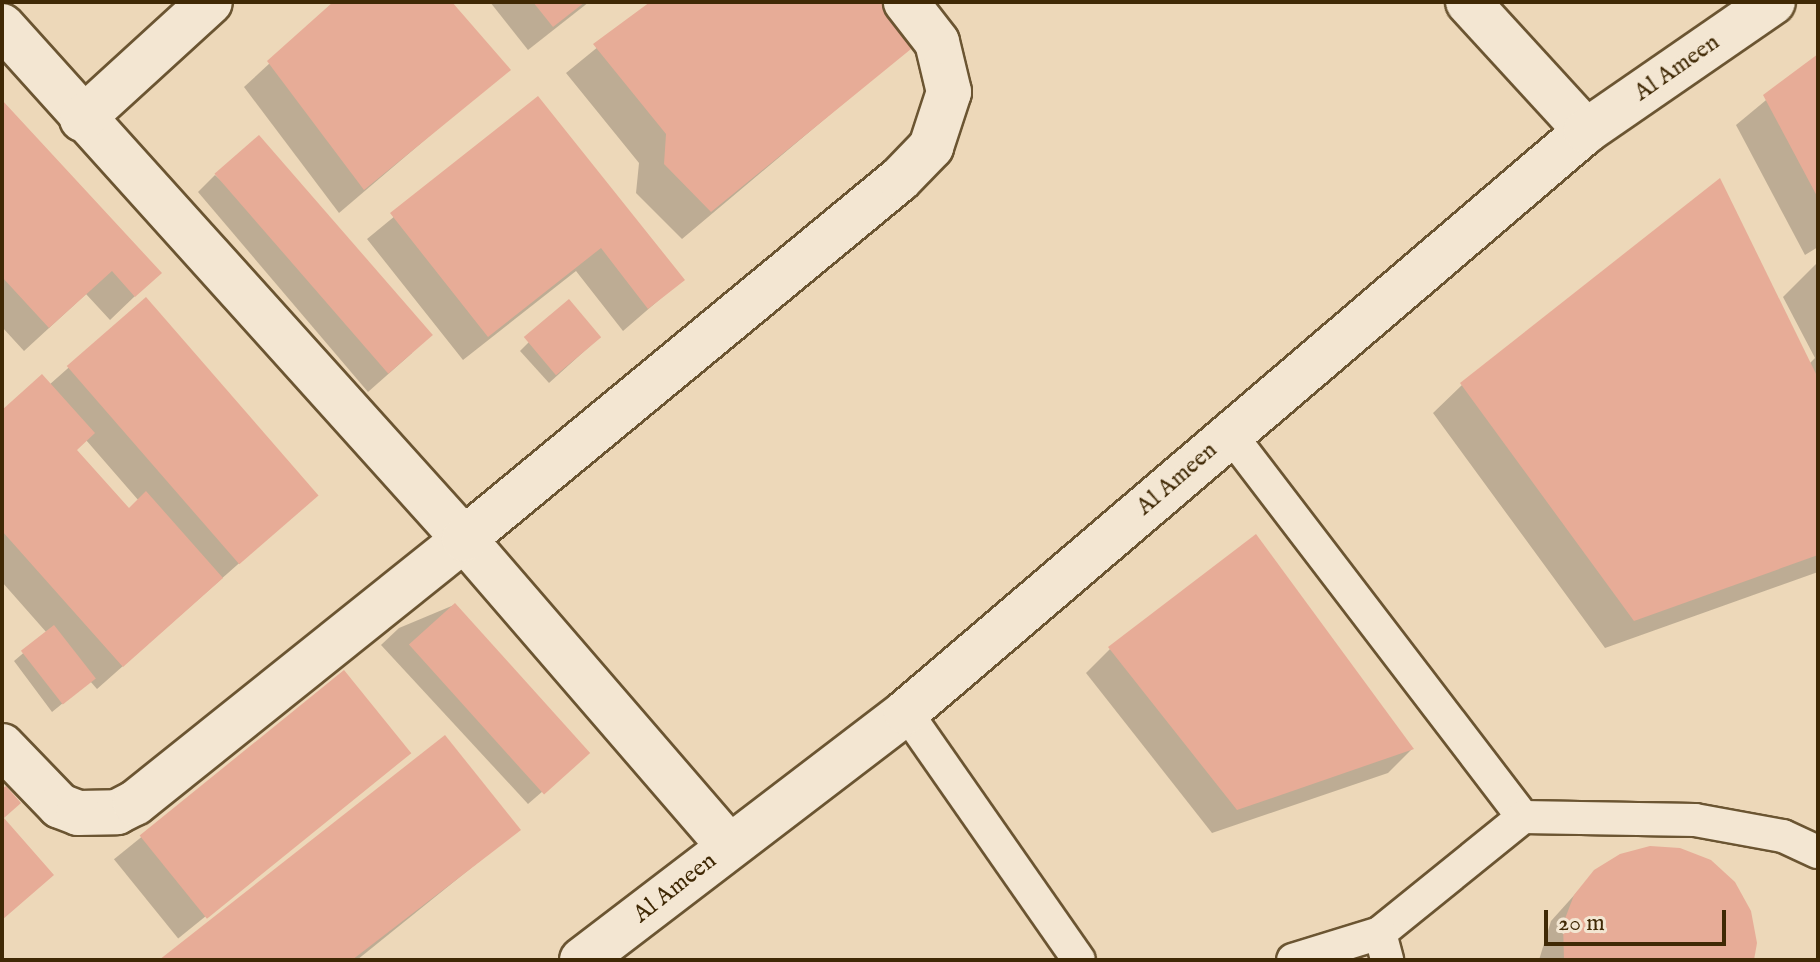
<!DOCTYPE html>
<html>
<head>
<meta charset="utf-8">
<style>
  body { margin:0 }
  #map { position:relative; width:1820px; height:962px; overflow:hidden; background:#edd8b9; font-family:"IM FELL English",serif }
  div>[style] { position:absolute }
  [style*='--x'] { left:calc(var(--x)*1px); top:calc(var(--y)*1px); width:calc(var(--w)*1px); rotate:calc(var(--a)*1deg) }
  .shadow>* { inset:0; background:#0003; transform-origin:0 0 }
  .building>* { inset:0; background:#e7ac97; transform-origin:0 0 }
  .roads { filter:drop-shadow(2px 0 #6b5532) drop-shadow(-2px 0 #6b5532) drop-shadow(0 2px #6b5532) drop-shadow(0 -2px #6b5532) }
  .service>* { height:32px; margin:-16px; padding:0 16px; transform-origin:16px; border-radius:16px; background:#f3e6d2 }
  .minor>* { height:44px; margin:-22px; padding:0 22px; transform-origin:22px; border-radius:22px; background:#f3e6d2 }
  span { translate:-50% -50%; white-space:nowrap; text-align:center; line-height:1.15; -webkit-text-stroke:8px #f3e6d2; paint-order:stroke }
  .street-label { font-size:24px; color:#402905 }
  .frame { position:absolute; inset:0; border:4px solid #402905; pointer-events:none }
  .scale { position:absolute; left:1544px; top:910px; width:182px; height:36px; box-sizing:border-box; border:4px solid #402905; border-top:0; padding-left:10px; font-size:24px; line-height:28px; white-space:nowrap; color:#402905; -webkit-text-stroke:6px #f3e6d2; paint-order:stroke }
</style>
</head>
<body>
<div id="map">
  <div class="shadow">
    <i style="clip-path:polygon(336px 2px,449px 2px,508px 69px,339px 213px,244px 87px)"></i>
    <i style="clip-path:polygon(490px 2px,589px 2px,528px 50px)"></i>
    <i style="clip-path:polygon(653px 2px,878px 2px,909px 48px,682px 239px,636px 193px,639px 163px,566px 73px)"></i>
    <i style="clip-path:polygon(1818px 57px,1818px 247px,1805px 255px,1736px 125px)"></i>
    <i style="clip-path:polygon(537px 99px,682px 280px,623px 331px,576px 271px,463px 360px,367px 239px)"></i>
    <i style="clip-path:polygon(2px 103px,159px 273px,110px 320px,86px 294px,24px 351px,2px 327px)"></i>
    <i style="clip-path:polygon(215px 175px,412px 353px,368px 392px,198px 192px)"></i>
    <i style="clip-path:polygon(1818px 262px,1818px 572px,1605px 648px,1433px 413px,1462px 385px,1809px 364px,1815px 358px,1783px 297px)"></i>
    <i style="clip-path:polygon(evenodd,145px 300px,315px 496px,97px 689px,90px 681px,52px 712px,14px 661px,47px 633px,2px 582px,2px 413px,49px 385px,145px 300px,86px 440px,139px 501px,129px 510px,75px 450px,86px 440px)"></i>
    <i style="clip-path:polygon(569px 302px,590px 346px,549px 383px,520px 351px)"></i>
    <i style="clip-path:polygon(454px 605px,588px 752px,528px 804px,381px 645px,399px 628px)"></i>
    <i style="clip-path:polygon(1110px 649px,1412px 749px,1388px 773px,1212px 833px,1086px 673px)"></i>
    <i style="left:344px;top:673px;width:102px;height:296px;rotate:51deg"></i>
    <i style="clip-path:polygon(518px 830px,357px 960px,163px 960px)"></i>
    <i style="clip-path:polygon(1595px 872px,1752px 960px,1539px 960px,1551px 921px)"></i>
  </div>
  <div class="building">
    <i style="clip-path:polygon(333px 2px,452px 2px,511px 70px,364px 190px,267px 61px)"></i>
    <i style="clip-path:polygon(533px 2px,585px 2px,553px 27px)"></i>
    <i style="clip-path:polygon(650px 2px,881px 2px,911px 49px,711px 212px,664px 164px,666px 134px,593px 44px)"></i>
    <i style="clip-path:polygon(1818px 54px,1818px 198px,1763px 95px)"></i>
    <i style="clip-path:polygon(538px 96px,685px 280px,648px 309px,601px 248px,488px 337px,390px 213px)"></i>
    <i style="clip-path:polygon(2px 100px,162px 273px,135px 297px,112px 271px,49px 328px,2px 277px)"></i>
    <i style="left:259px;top:135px;width:265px;height:59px;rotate:49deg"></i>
    <i style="clip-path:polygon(1720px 178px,1818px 378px,1818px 555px,1634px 621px,1460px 383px)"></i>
    <i style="left:146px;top:297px;width:263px;height:105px;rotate:49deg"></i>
    <i style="left:569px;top:299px;width:50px;height:59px;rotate:50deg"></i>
    <i style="clip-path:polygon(42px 374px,95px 433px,77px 450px,129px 508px,146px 491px,223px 578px,123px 667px,2px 531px,2px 410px)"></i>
    <i style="clip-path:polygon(1256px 534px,1414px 749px,1237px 810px,1108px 647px)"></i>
    <i style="left:455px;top:603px;width:202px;height:62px;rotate:48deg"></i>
    <i style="left:54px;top:625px;width:68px;height:42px;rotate:52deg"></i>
    <i style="left:344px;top:670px;width:107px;height:263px;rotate:51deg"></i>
    <i style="clip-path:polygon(445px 735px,521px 830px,352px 960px,159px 960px)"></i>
    <i style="clip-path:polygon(6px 786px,21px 803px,4px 818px,54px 875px,2px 920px,2px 789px)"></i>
    <i style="clip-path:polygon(1650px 846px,1680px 848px,1711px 860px,1735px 882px,1751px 911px,1757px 943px,1754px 960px,1564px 960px,1563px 924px,1574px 895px,1594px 870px,1620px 854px)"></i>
  </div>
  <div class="roads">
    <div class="service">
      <i style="--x:1230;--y:434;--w:482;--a:52.6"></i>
      <i style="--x:1523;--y:817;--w:184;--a:141"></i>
      <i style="--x:1380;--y:933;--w:91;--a:162.8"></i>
      <i style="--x:906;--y:712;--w:302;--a:55.1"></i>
      <i style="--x:1523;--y:817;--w:172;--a:1"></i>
      <i style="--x:1695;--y:820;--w:89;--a:10.3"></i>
      <i style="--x:1783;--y:836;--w:38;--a:25"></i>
      <i style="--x:1380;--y:933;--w:28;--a:75"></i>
    </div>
    <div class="minor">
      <i style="--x:1468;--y:2;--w:175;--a:47.5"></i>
      <i style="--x:2;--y:26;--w:690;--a:47.99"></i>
      <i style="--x:464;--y:539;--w:406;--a:49.2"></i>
      <i style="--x:82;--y:119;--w:173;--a:-42.4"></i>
      <i style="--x:2;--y:746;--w:83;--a:46"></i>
      <i style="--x:60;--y:806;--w:19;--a:21"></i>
      <i style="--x:78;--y:813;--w:39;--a:-1"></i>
      <i style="--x:117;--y:812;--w:20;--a:-27"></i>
      <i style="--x:135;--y:803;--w:422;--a:-38.7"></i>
      <i style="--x:464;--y:539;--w:565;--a:-39.55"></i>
      <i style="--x:900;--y:179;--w:45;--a:-45.9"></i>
      <i style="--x:931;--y:147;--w:58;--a:-71.9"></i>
      <i style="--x:949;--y:92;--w:51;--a:-103.5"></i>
      <i style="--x:937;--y:42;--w:51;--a:-127.8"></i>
      <i style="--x:582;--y:960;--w:408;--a:-37.4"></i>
      <i style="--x:906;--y:712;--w:894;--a:-40.51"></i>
      <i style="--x:1586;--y:131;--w:227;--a:-34.6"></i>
    </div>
  </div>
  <div class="street-label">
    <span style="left:1677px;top:68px;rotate:-35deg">Al Ameen</span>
    <span style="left:1177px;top:479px;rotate:-41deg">Al Ameen</span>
    <span style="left:675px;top:888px;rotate:-38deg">Al Ameen</span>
  </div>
  <div class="frame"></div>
  <div class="scale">20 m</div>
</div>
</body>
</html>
